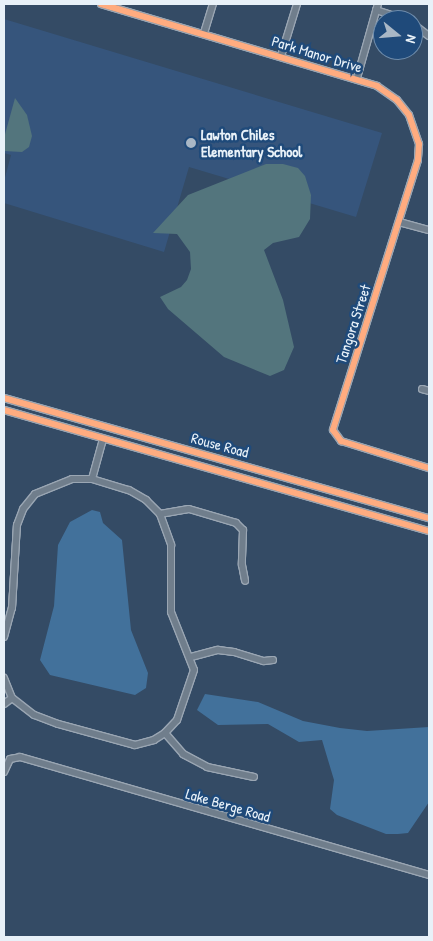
<!DOCTYPE html>
<html>
<head>
<meta charset="utf-8">
<style>
  body { margin:0 }
  #map { position:relative; width:433px; height:941px; overflow:hidden; background:#344b65; font-family:"Patrick Hand",sans-serif }
  div>[style] { position:absolute }
  [style*='--x'] { left:calc(var(--x)*1px); top:calc(var(--y)*1px); width:calc(var(--w)*1px); rotate:calc(var(--a)*1deg) }
  .built>* { inset:0; background:#36557c }
  .green>* { inset:0; background:#53757d }
  .water>* { inset:0; background:#42719b }
  .roads { filter:drop-shadow(1px 0 #9aa6b3) drop-shadow(-1px 0 #9aa6b3) drop-shadow(0 1px #9aa6b3) drop-shadow(0 -1px #9aa6b3) }
  .minor>* { height:6px; margin:-3px; padding:0 3px; transform-origin:3px; border-radius:3px; background:#707e8c }
  .cycleway>* { height:6px; margin:-3px; padding:0 3px; transform-origin:3px; border-radius:3px; background:#ffac80 }
  .dots>* { width:14px; height:14px; translate:-50% -50%; box-sizing:border-box; border:2px solid #1f4a7a; border-radius:50% }
  span { translate:-50% -50%; white-space:nowrap; text-align:center; line-height:1.15; -webkit-text-stroke:5px #1f4a7a; paint-order:stroke }
  .street-label { font-size:15px; color:#e8f1f8 }
  .poi-label { font-size:15px; color:#e8f1f8; font-weight:700 }
  .left { translate:0 -50%; text-align:left }
  .frame { position:absolute; inset:0; border:5px solid #e8f1f8; pointer-events:none }
  .north { position:absolute; left:373px; top:10px; width:50px; height:50px; box-sizing:border-box; background:#1f4a7a; border:1px solid #6f8dac; border-radius:50%; rotate:107deg; font-size:14px; font-weight:700; line-height:20px; text-align:center; color:#e8f1f8 }
  .north::after { content:''; display:block; margin:auto; width:18px; height:22px; background:#a9b7c5; clip-path:polygon(50% 0,100% 100%,50% 72%,0 100%) }
</style>
</head>
<body>
<div id="map">
  <div class="built">
    <i style="clip-path:polygon(4px 19px,382px 133px,356px 217px,189px 167px,164px 252px,4px 203px,4px 181px,11px 155px,4px 153px)"></i>
  </div>
  <div class="green">
    <i style="clip-path:polygon(15px 98px,27px 115px,32px 136px,29px 147px,22px 152px,4px 151px,4px 138px)"></i>
    <i style="clip-path:polygon(266px 164px,283px 164px,298px 168px,305px 176px,311px 195px,310px 219px,299px 237px,273px 243px,264px 250px,283px 300px,294px 347px,284px 370px,270px 376px,224px 357px,168px 309px,160px 297px,181px 287px,187px 280px,191px 269px,190px 252px,177px 234px,153px 233px,188px 195px)"></i>
  </div>
  <div class="water">
    <i style="clip-path:polygon(92px 510px,100px 512px,103px 523px,122px 540px,131px 630px,148px 673px,146px 688px,135px 695px,50px 675px,40px 660px,54px 606px,58px 545px,70px 522px)"></i>
    <i style="clip-path:polygon(205px 694px,258px 702px,303px 721px,340px 728px,367px 731px,429px 727px,429px 802px,408px 833px,398px 834px,386px 834px,337px 815px,330px 809px,334px 780px,322px 740px,299px 742px,268px 724px,218px 725px,197px 710px)"></i>
  </div>
  <div class="roads">
    <div class="minor">
      <i style="--x:101;--y:4;--w:288;--a:16.5"></i>
      <i style="--x:377;--y:86;--w:24;--a:35"></i>
      <i style="--x:397;--y:100;--w:19;--a:51"></i>
      <i style="--x:409;--y:115;--w:31;--a:71"></i>
      <i style="--x:419;--y:144;--w:16;--a:94"></i>
      <i style="--x:418;--y:160;--w:283;--a:107.5"></i>
      <i style="--x:333;--y:430;--w:14;--a:54"></i>
      <i style="--x:341;--y:441;--w:92;--a:17.1"></i>
      <i style="--x:376;--y:10;--w:32;--a:18"></i>
      <i style="--x:413;--y:24;--w:20;--a:37"></i>
      <i style="--x:204;--y:33;--w:30;--a:-73"></i>
      <i style="--x:281;--y:56;--w:54;--a:-72.9"></i>
      <i style="--x:357;--y:78;--w:77;--a:-74.2"></i>
      <i style="--x:399;--y:222;--w:31;--a:15"></i>
      <i style="--x:422;--y:389;--w:7;--a:16"></i>
      <i style="--x:4;--y:398;--w:442;--a:15.8"></i>
      <i style="--x:4;--y:410;--w:442;--a:15.9"></i>
      <i style="--x:92;--y:479;--w:41;--a:-74.6"></i>
      <i style="--x:160;--y:514;--w:29;--a:-10"></i>
      <i style="--x:189;--y:509;--w:49;--a:16.6"></i>
      <i style="--x:236;--y:523;--w:10;--a:45"></i>
      <i style="--x:243;--y:530;--w:35;--a:92"></i>
      <i style="--x:242;--y:565;--w:16;--a:79"></i>
      <i style="--x:4;--y:637;--w:30;--a:-75"></i>
      <i style="--x:12;--y:608;--w:83;--a:-86.6"></i>
      <i style="--x:17;--y:525;--w:17;--a:-69"></i>
      <i style="--x:23;--y:509;--w:19;--a:-51"></i>
      <i style="--x:35;--y:494;--w:40;--a:-22"></i>
      <i style="--x:72;--y:479;--w:20;--a:0"></i>
      <i style="--x:92;--y:479;--w:39;--a:17"></i>
      <i style="--x:129;--y:490;--w:20;--a:30"></i>
      <i style="--x:146;--y:500;--w:20;--a:45"></i>
      <i style="--x:160;--y:514;--w:33;--a:70"></i>
      <i style="--x:171;--y:545;--w:67;--a:90"></i>
      <i style="--x:171;--y:612;--w:62;--a:68.4"></i>
      <i style="--x:194;--y:670;--w:53;--a:108.8"></i>
      <i style="--x:177;--y:720;--w:18;--a:133"></i>
      <i style="--x:165;--y:733;--w:13;--a:148"></i>
      <i style="--x:154;--y:740;--w:20;--a:165"></i>
      <i style="--x:135;--y:745;--w:80;--a:-164.7"></i>
      <i style="--x:58;--y:724;--w:26;--a:-159"></i>
      <i style="--x:34;--y:715;--w:28;--a:-142"></i>
      <i style="--x:12;--y:698;--w:22;--a:-112"></i>
      <i style="--x:191;--y:657;--w:28;--a:-15"></i>
      <i style="--x:218;--y:650;--w:16;--a:7"></i>
      <i style="--x:234;--y:652;--w:31;--a:17"></i>
      <i style="--x:264;--y:661;--w:9;--a:-6"></i>
      <i style="--x:4;--y:704;--w:10;--a:-37"></i>
      <i style="--x:165;--y:733;--w:28;--a:49"></i>
      <i style="--x:183;--y:754;--w:27;--a:28"></i>
      <i style="--x:207;--y:767;--w:48;--a:12"></i>
      <i style="--x:4;--y:772;--w:14;--a:-65"></i>
      <i style="--x:10;--y:759;--w:10;--a:-11"></i>
      <i style="--x:20;--y:757;--w:426;--a:16.1"></i>
    </div>
  </div>
  <div class="cycleway">
    <i style="--x:101;--y:4;--w:288;--a:16.5"></i>
    <i style="--x:377;--y:86;--w:24;--a:35"></i>
    <i style="--x:397;--y:100;--w:19;--a:51"></i>
    <i style="--x:409;--y:115;--w:31;--a:71"></i>
    <i style="--x:419;--y:144;--w:16;--a:94"></i>
    <i style="--x:418;--y:160;--w:283;--a:107.5"></i>
    <i style="--x:333;--y:430;--w:14;--a:54"></i>
    <i style="--x:341;--y:441;--w:92;--a:17.1"></i>
    <i style="--x:4;--y:398;--w:442;--a:15.8"></i>
    <i style="--x:4;--y:410;--w:442;--a:15.9"></i>
  </div>
  <div class="dots">
    <i style="left:191px;top:143px;background:#a9b7c5"></i>
  </div>
  <div class="street-label">
    <span style="left:317px;top:54px;rotate:17deg">Park Manor Drive</span>
    <span style="left:353px;top:324px;rotate:-72deg">Tangora Street</span>
    <span style="left:220px;top:445px;rotate:15deg">Rouse Road</span>
    <span style="left:228px;top:805px;rotate:16deg">Lake Berge Road</span>
  </div>
  <div class="poi-label">
    <span class="left" style="left:201px;top:143px">Lawton Chiles<br>Elementary School</span>
  </div>
  <div class="frame"></div>
  <div class="north">N</div>
</div>
</body>
</html>
